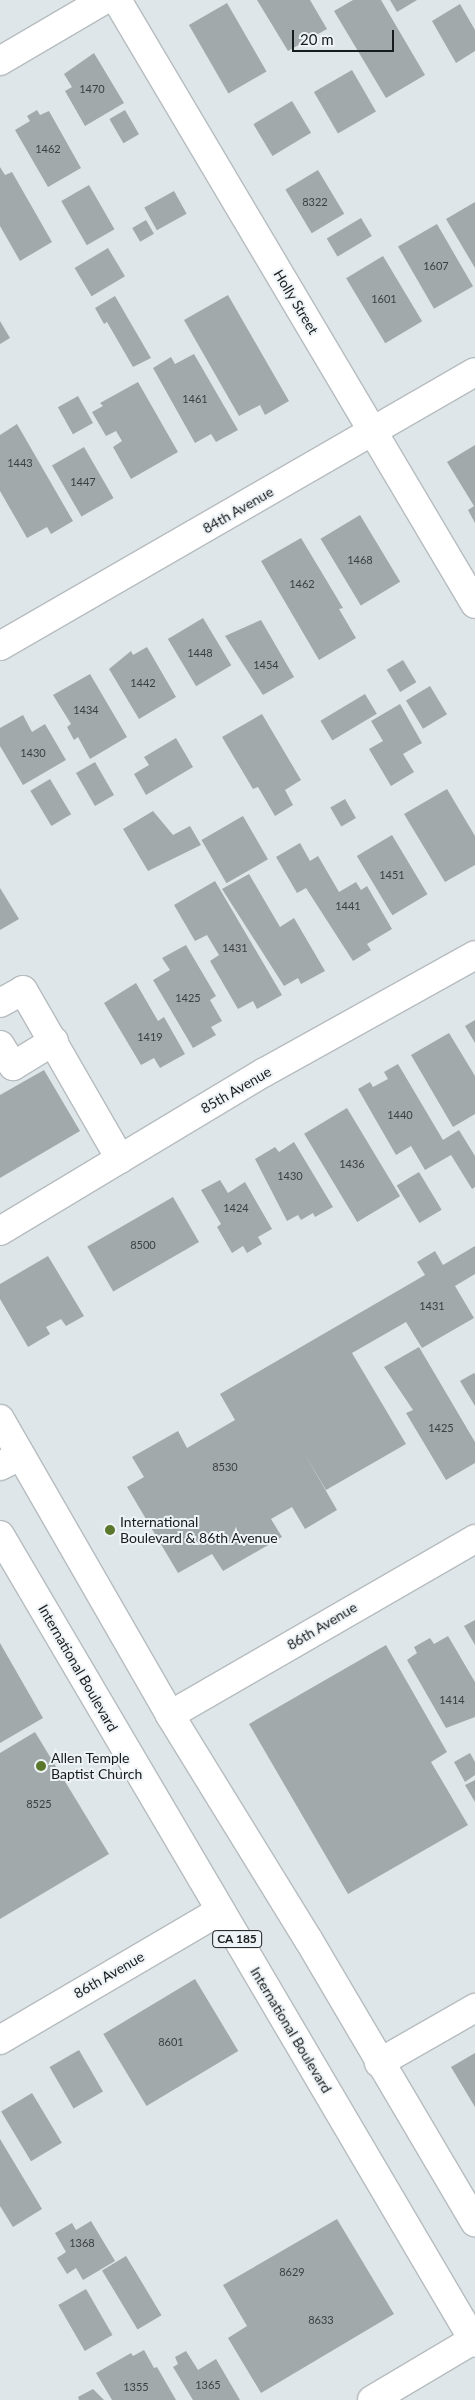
<!DOCTYPE html>
<html>
<head>
<meta charset="utf-8">
<style>
  body { margin:0 }
  #map { position:relative; width:475px; height:2400px; overflow:hidden; background:#dfe6e9; font-family:Lato,sans-serif }
  div>[style] { position:absolute }
  [style*='--x'] { left:calc(var(--x)*1px); top:calc(var(--y)*1px); width:calc(var(--w)*1px); rotate:calc(var(--a)*1deg) }
  .building>* { inset:0; background:#a2a9aa; transform-origin:0 0 }
  .roads { filter:drop-shadow(1px 0 #b6bcbf) drop-shadow(-1px 0 #b6bcbf) drop-shadow(0 1px #b6bcbf) drop-shadow(0 -1px #b6bcbf) }
  .minor>* { height:28px; margin:-14px; padding:0 14px; transform-origin:14px; border-radius:14px; background:#fff }
  .major>* { height:28px; margin:-14px; padding:0 14px; transform-origin:14px; border-radius:14px; background:#fff }
  .dots>* { width:14px; height:14px; translate:-50% -50%; box-sizing:border-box; border:2px solid #edf3f6; border-radius:50% }
  span { translate:-50% -50%; white-space:nowrap; text-align:center; line-height:1.15; -webkit-text-stroke:4px #edf3f6; paint-order:stroke }
  .number-label { font-size:11px; color:#3b3f40 }
  .number-label span { -webkit-text-stroke-width:0 }
  .shield-label span { padding:1px 4px; background:#edf3f6; border:1px solid; border-radius:4px; -webkit-text-stroke-width:0 }
  .shield-label { font-size:12px; color:#191c1d; font-weight:700 }
  .street-label { font-size:14px; color:#191c1d }
  .poi-label { font-size:14px; color:#191c1d }
  .left { translate:0 -50%; text-align:left }
  .scale { position:absolute; left:292px; top:30px; width:102px; height:22px; box-sizing:border-box; border:2px solid #191c1d; border-top:0; padding-left:6px; font-size:15px; line-height:18px; white-space:nowrap; color:#191c1d; -webkit-text-stroke:4px #edf3f6; paint-order:stroke }
</style>
</head>
<body>
<div id="map">
  <div class="building">
    <i style="clip-path:polygon(257px 0,310px 0,327px 29px,288px 51px)"></i>
    <i style="clip-path:polygon(353px 0,381px 0,425px 75px,386px 98px,334px 11px)"></i>
    <i style="clip-path:polygon(390px 0,417px 0,397px 12px)"></i>
    <i style="left:227px;top:3px;width:79px;height:44px;rotate:60deg"></i>
    <i style="clip-path:polygon(460px 4px,475px 30px,475px 51px,456px 63px,432px 21px)"></i>
    <i style="clip-path:polygon(94px 53px,124px 103px,85px 126px,65px 91px,72px 87px,64px 74px)"></i>
    <i style="left:352px;top:70px;width:48px;height:44px;rotate:60deg"></i>
    <i style="left:292px;top:101px;width:37px;height:45px;rotate:59deg"></i>
    <i style="clip-path:polygon(37px 110px,40px 115px,49px 111px,81px 168px,48px 187px,15px 130px,30px 121px,27px 116px)"></i>
    <i style="left:125px;top:110px;width:28px;height:18px;rotate:60deg"></i>
    <i style="clip-path:polygon(0 167px,5px 175px,12px 172px,52px 242px,20px 261px,0 226px)"></i>
    <i style="left:318px;top:170px;width:51px;height:38px;rotate:59deg"></i>
    <i style="left:89px;top:185px;width:51px;height:32px;rotate:60deg"></i>
    <i style="left:174px;top:191px;width:26px;height:34px;rotate:61deg"></i>
    <i style="clip-path:polygon(475px 202px,475px 268px,446px 219px)"></i>
    <i style="left:361px;top:218px;width:21px;height:40px;rotate:59deg"></i>
    <i style="left:146px;top:220px;width:16px;height:16px;rotate:60deg"></i>
    <i style="left:437px;top:224px;width:72px;height:45px;rotate:60deg"></i>
    <i style="left:108px;top:248px;width:33px;height:39px;rotate:59deg"></i>
    <i style="left:383px;top:256px;width:76px;height:43px;rotate:59deg"></i>
    <i style="clip-path:polygon(228px 295px,289px 401px,265px 415px,260px 405px,239px 416px,184px 320px)"></i>
    <i style="clip-path:polygon(115px 296px,151px 358px,133px 367px,107px 322px,104px 324px,95px 308px)"></i>
    <i style="clip-path:polygon(0 321px,10px 338px,0 344px)"></i>
    <i style="clip-path:polygon(194px 354px,238px 430px,216px 442px,211px 434px,195px 443px,153px 368px,171px 357px,175px 364px)"></i>
    <i style="clip-path:polygon(138px 382px,178px 452px,131px 479px,113px 447px,122px 441px,116px 431px,106px 436px,92px 412px,103px 406px,100px 403px)"></i>
    <i style="left:78px;top:396px;width:31px;height:23px;rotate:61deg"></i>
    <i style="clip-path:polygon(17px 424px,73px 521px,51px 534px,47px 527px,27px 538px,0 491px,0 435px)"></i>
    <i style="clip-path:polygon(475px 445px,475px 523px,468px 510px,474px 506px,447px 462px)"></i>
    <i style="left:84px;top:447px;width:59px;height:37px;rotate:60deg"></i>
    <i style="left:360px;top:515px;width:78px;height:46px;rotate:59deg"></i>
    <i style="clip-path:polygon(301px 538px,343px 608px,339px 609px,356px 638px,319px 660px,261px 561px)"></i>
    <i style="left:203px;top:618px;width:55px;height:41px;rotate:59deg"></i>
    <i style="clip-path:polygon(261px 620px,294px 677px,263px 695px,225px 636px)"></i>
    <i style="clip-path:polygon(147px 647px,176px 697px,139px 719px,109px 669px,131px 651px,133px 655px)"></i>
    <i style="left:403px;top:660px;width:26px;height:19px;rotate:59deg"></i>
    <i style="clip-path:polygon(90px 674px,127px 737px,90px 759px,78px 737px,74px 740px,67px 727px,71px 724px,53px 695px)"></i>
    <i style="left:430px;top:686px;width:33px;height:28px;rotate:59deg"></i>
    <i style="left:365px;top:694px;width:23px;height:52px;rotate:59deg"></i>
    <i style="clip-path:polygon(400px 704px,422px 743px,403px 754px,414px 772px,391px 786px,369px 749px,383px 741px,371px 721px)"></i>
    <i style="clip-path:polygon(262px 714px,301px 780px,285px 790px,293px 805px,275px 816px,258px 787px,253px 789px,222px 737px)"></i>
    <i style="clip-path:polygon(23px 715px,32px 732px,45px 724px,66px 760px,23px 785px,0 746px,0 728px)"></i>
    <i style="clip-path:polygon(176px 738px,193px 767px,146px 795px,134px 774px,149px 765px,144px 757px)"></i>
    <i style="left:95px;top:762px;width:38px;height:22px;rotate:60deg"></i>
    <i style="left:50px;top:779px;width:41px;height:23px;rotate:59deg"></i>
    <i style="clip-path:polygon(447px 789px,475px 836px,475px 865px,445px 882px,404px 814px)"></i>
    <i style="left:345px;top:799px;width:22px;height:17px;rotate:60deg"></i>
    <i style="clip-path:polygon(153px 811px,173px 835px,190px 826px,201px 845px,148px 871px,123px 829px)"></i>
    <i style="left:243px;top:816px;width:50px;height:48px;rotate:60deg"></i>
    <i style="left:392px;top:835px;width:69px;height:41px;rotate:59deg"></i>
    <i style="clip-path:polygon(300px 843px,310px 861px,318px 856px,339px 892px,356px 882px,361px 890px,367px 886px,392px 929px,367px 944px,371px 950px,353px 961px,306px 888px,297px 893px,276px 857px)"></i>
    <i style="clip-path:polygon(249px 874px,280px 927px,294px 918px,325px 971px,301px 984px,298px 978px,284px 986px,222px 889px)"></i>
    <i style="clip-path:polygon(215px 881px,282px 995px,257px 1009px,253px 1001px,238px 1009px,210px 961px,219px 955px,207px 935px,195px 941px,174px 905px)"></i>
    <i style="clip-path:polygon(0 888px,19px 919px,0 930px)"></i>
    <i style="clip-path:polygon(186px 945px,216px 996px,210px 1000px,222px 1021px,211px 1027px,216px 1035px,193px 1048px,153px 980px,170px 970px,162px 958px)"></i>
    <i style="clip-path:polygon(136px 983px,158px 1021px,164px 1017px,185px 1054px,160px 1068px,154px 1058px,141px 1065px,104px 1003px)"></i>
    <i style="clip-path:polygon(475px 1020px,475px 1043px,465px 1026px)"></i>
    <i style="clip-path:polygon(449px 1033px,475px 1076px,475px 1114px,453px 1127px,411px 1055px)"></i>
    <i style="clip-path:polygon(398px 1064px,443px 1140px,459px 1130px,475px 1156px,475px 1187px,472px 1189px,451px 1155px,425px 1170px,411px 1146px,396px 1155px,358px 1089px,370px 1082px,373px 1087px,388px 1079px,384px 1072px)"></i>
    <i style="clip-path:polygon(44px 1070px,80px 1131px,0 1178px,0 1095px)"></i>
    <i style="left:347px;top:1108px;width:103px;height:50px;rotate:59deg"></i>
    <i style="clip-path:polygon(294px 1142px,333px 1207px,315px 1217px,313px 1213px,301px 1220px,298px 1215px,287px 1221px,255px 1159px,275px 1147px,279px 1152px)"></i>
    <i style="left:419px;top:1172px;width:44px;height:26px;rotate:59deg"></i>
    <i style="clip-path:polygon(220px 1180px,228px 1193px,245px 1182px,272px 1229px,258px 1237px,262px 1244px,247px 1253px,243px 1246px,232px 1253px,217px 1227px,221px 1224px,201px 1190px)"></i>
    <i style="left:173px;top:1197px;width:52px;height:99px;rotate:60deg"></i>
    <i style="clip-path:polygon(475px 1246px,475px 1274px,455px 1286px,474px 1318px,422px 1348px,406px 1322px,352px 1353px,406px 1444px,326px 1490px,303px 1451px,337px 1510px,305px 1529px,292px 1507px,271px 1519px,282px 1537px,223px 1571px,212px 1554px,178px 1573px,127px 1487px,144px 1477px,132px 1457px,178px 1431px,187px 1448px,235px 1420px,220px 1394px,425px 1275px,417px 1262px,435px 1251px,443px 1265px)"></i>
    <i style="clip-path:polygon(48px 1256px,84px 1316px,66px 1326px,61px 1319px,46px 1327px,50px 1334px,28px 1347px,0 1299px,0 1284px)"></i>
    <i style="clip-path:polygon(419px 1347px,475px 1442px,475px 1463px,446px 1480px,406px 1413px,413px 1410px,384px 1367px)"></i>
    <i style="clip-path:polygon(474px 1373px,475px 1374px,475px 1406px,460px 1381px)"></i>
    <i style="clip-path:polygon(475px 1620px,475px 1645px,464px 1626px)"></i>
    <i style="clip-path:polygon(448px 1636px,475px 1682px,475px 1717px,446px 1728px,407px 1660px,417px 1653px,414px 1647px,430px 1638px,434px 1644px)"></i>
    <i style="clip-path:polygon(0 1643px,43px 1718px,0 1743px)"></i>
    <i style="clip-path:polygon(386px 1645px,447px 1752px,431px 1762px,468px 1825px,348px 1894px,249px 1724px)"></i>
    <i style="clip-path:polygon(35px 1732px,109px 1854px,0 1919px,0 1753px)"></i>
    <i style="clip-path:polygon(470px 1753px,475px 1762px,475px 1775px,465px 1782px,454px 1762px)"></i>
    <i style="clip-path:polygon(475px 1780px,475px 1802px,465px 1785px)"></i>
    <i style="left:195px;top:1979px;width:84px;height:107px;rotate:59deg"></i>
    <i style="left:79px;top:2050px;width:48px;height:34px;rotate:60deg"></i>
    <i style="clip-path:polygon(475px 2053px,475px 2107px,451px 2067px)"></i>
    <i style="left:32px;top:2093px;width:58px;height:36px;rotate:59deg"></i>
    <i style="clip-path:polygon(0 2139px,42px 2209px,13px 2227px,0 2206px)"></i>
    <i style="clip-path:polygon(337px 2219px,394px 2314px,261px 2393px,228px 2338px,247px 2326px,223px 2285px)"></i>
    <i style="clip-path:polygon(91px 2221px,115px 2261px,83px 2280px,76px 2268px,67px 2274px,57px 2258px,66px 2252px,55px 2233px,72px 2223px,76px 2230px)"></i>
    <i style="left:126px;top:2256px;width:69px;height:28px;rotate:59deg"></i>
    <i style="left:86px;top:2289px;width:53px;height:32px;rotate:60deg"></i>
    <i style="clip-path:polygon(144px 2350px,154px 2368px,157px 2367px,176px 2400px,112px 2400px,96px 2373px,131px 2353px,133px 2356px)"></i>
    <i style="clip-path:polygon(186px 2351px,198px 2370px,216px 2359px,240px 2400px,193px 2400px,173px 2367px,178px 2364px,175px 2357px)"></i>
    <i style="clip-path:polygon(93px 2389px,104px 2400px,79px 2400px,78px 2397px)"></i>
  </div>
  <div class="roads">
    <div class="minor">
      <i style="--x:117;--y:0;--w:702;--a:59.34"></i>
      <i style="--x:0;--y:61;--w:121;--a:-30.4"></i>
      <i style="--x:0;--y:646;--w:548;--a:-29.98"></i>
      <i style="--x:0;--y:1003;--w:26;--a:-29"></i>
      <i style="--x:23;--y:990;--w:195;--a:60.1"></i>
      <i style="--x:0;--y:1045;--w:25;--a:58"></i>
      <i style="--x:13;--y:1066;--w:48;--a:-31.4"></i>
      <i style="--x:0;--y:1231;--w:309;--a:-31"></i>
      <i style="--x:265;--y:1072;--w:240;--a:-29.1"></i>
      <i style="--x:0;--y:1466;--w:22;--a:-27"></i>
      <i style="--x:170;--y:1715;--w:352;--a:-30"></i>
      <i style="--x:0;--y:2040;--w:255;--a:-30.4"></i>
      <i style="--x:379;--y:2063;--w:111;--a:-29.8"></i>
      <i style="--x:372;--y:2400;--w:117;--a:-30.7"></i>
    </div>
    <div class="major">
      <i style="--x:0;--y:1419;--w:341;--a:60.1"></i>
      <i style="--x:170;--y:1715;--w:263;--a:58.4"></i>
      <i style="--x:308;--y:1939;--w:329;--a:59.5"></i>
      <i style="--x:0;--y:1535;--w:937;--a:59.55"></i>
    </div>
  </div>
  <div class="dots">
    <i style="left:110px;top:1530px;background:#5a772b"></i>
    <i style="left:41px;top:1766px;background:#5a772b"></i>
  </div>
  <div class="number-label">
    <span style="left:92px;top:89px">1470</span>
    <span style="left:48px;top:149px">1462</span>
    <span style="left:315px;top:202px">8322</span>
    <span style="left:436px;top:266px">1607</span>
    <span style="left:384px;top:299px">1601</span>
    <span style="left:195px;top:399px">1461</span>
    <span style="left:20px;top:463px">1443</span>
    <span style="left:83px;top:482px">1447</span>
    <span style="left:360px;top:560px">1468</span>
    <span style="left:302px;top:584px">1462</span>
    <span style="left:200px;top:653px">1448</span>
    <span style="left:266px;top:665px">1454</span>
    <span style="left:143px;top:683px">1442</span>
    <span style="left:86px;top:710px">1434</span>
    <span style="left:33px;top:753px">1430</span>
    <span style="left:392px;top:875px">1451</span>
    <span style="left:348px;top:906px">1441</span>
    <span style="left:235px;top:948px">1431</span>
    <span style="left:188px;top:998px">1425</span>
    <span style="left:150px;top:1037px">1419</span>
    <span style="left:400px;top:1115px">1440</span>
    <span style="left:352px;top:1164px">1436</span>
    <span style="left:290px;top:1176px">1430</span>
    <span style="left:236px;top:1208px">1424</span>
    <span style="left:143px;top:1245px">8500</span>
    <span style="left:432px;top:1306px">1431</span>
    <span style="left:441px;top:1428px">1425</span>
    <span style="left:225px;top:1467px">8530</span>
    <span style="left:452px;top:1700px">1414</span>
    <span style="left:39px;top:1804px">8525</span>
    <span style="left:171px;top:2042px">8601</span>
    <span style="left:82px;top:2243px">1368</span>
    <span style="left:292px;top:2272px">8629</span>
    <span style="left:321px;top:2320px">8633</span>
    <span style="left:208px;top:2385px">1365</span>
    <span style="left:136px;top:2387px">1355</span>
  </div>
  <div class="shield-label">
    <span style="left:237px;top:1939px">CA 185</span>
  </div>
  <div class="street-label">
    <span style="left:296px;top:302px;rotate:59deg">Holly Street</span>
    <span style="left:238px;top:510px;rotate:-30deg">84th Avenue</span>
    <span style="left:236px;top:1090px;rotate:-30deg">85th Avenue</span>
    <span style="left:322px;top:1626px;rotate:-31deg">86th Avenue</span>
    <span style="left:78px;top:1668px;rotate:60deg">International Boulevard</span>
    <span style="left:109px;top:1975px;rotate:-30deg">86th Avenue</span>
    <span style="left:291px;top:2030px;rotate:59deg">International Boulevard</span>
  </div>
  <div class="poi-label">
    <span class="left" style="left:120px;top:1530px">International<br>Boulevard &amp; 86th Avenue</span>
    <span class="left" style="left:51px;top:1766px">Allen Temple<br>Baptist Church</span>
  </div>
  <div class="scale">20 m</div>
</div>
</body>
</html>
